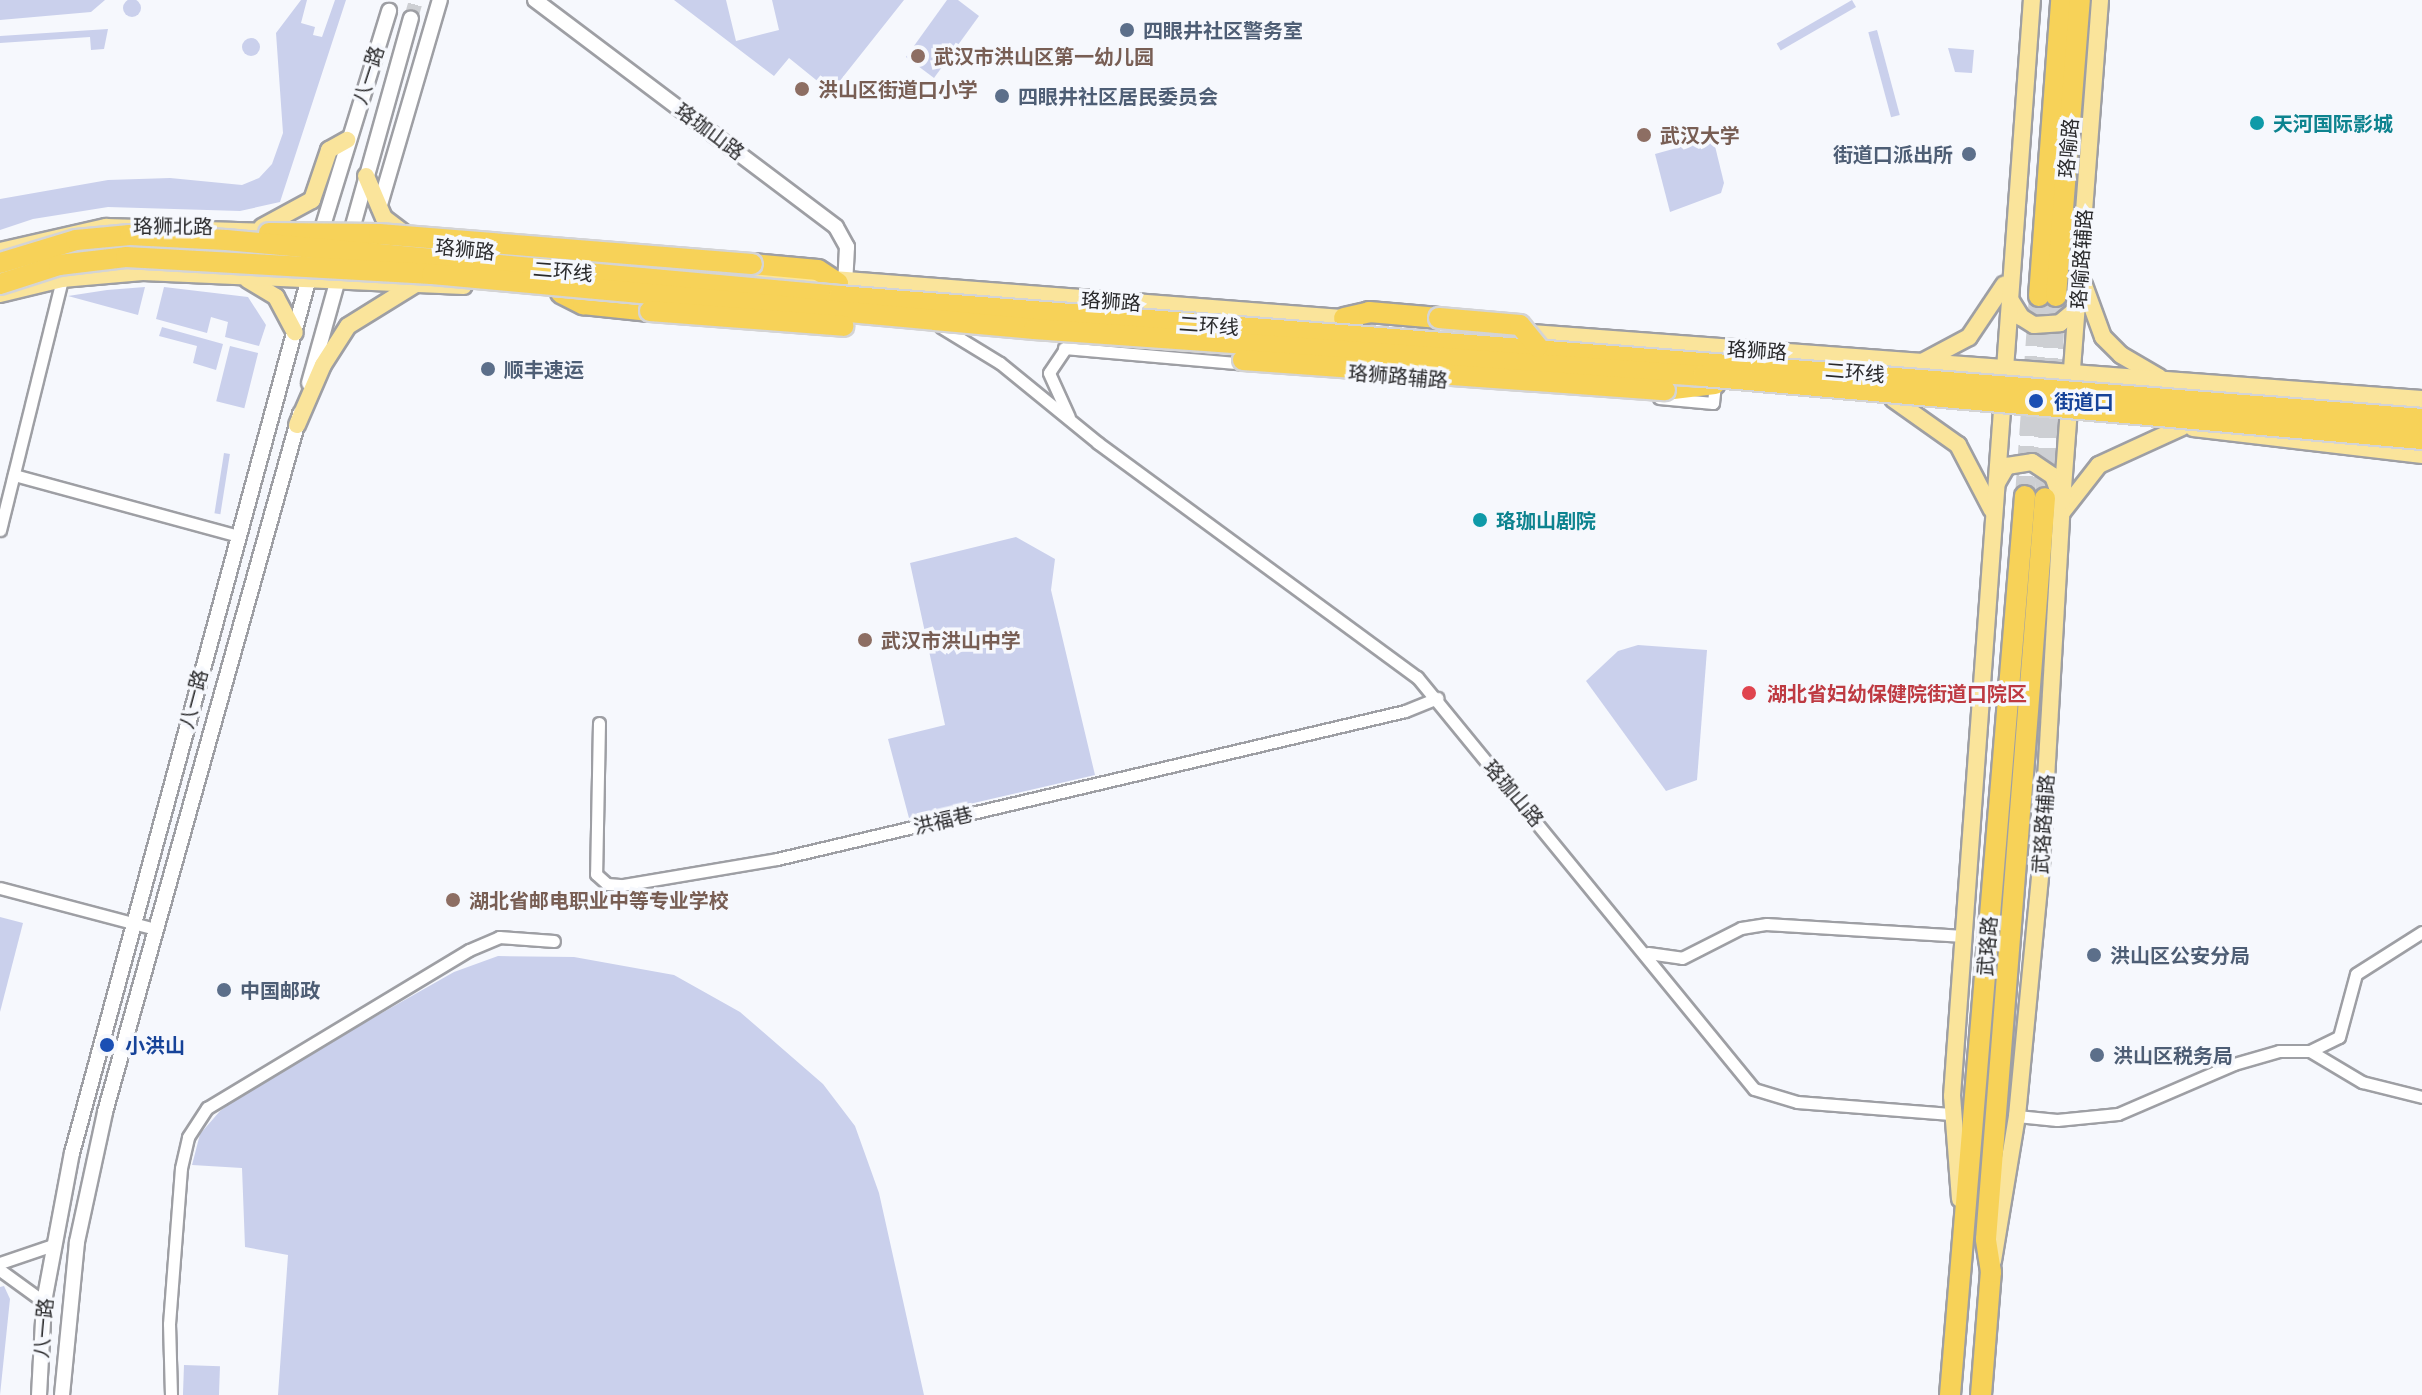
<!DOCTYPE html>
<html>
<head>
<meta charset="utf-8">
<style>
  body { margin:0 }
  #map { position:relative; width:2422px; height:1395px; overflow:hidden; background:#f6f8fd; font-family:"Asap Condensed","Noto Sans SC",sans-serif }
  div>[style] { position:absolute }
  [style*='--x'] { left:calc(var(--x)*1px); top:calc(var(--y)*1px); width:calc(var(--w)*1px); rotate:calc(var(--a)*1deg) }
  .green>* { inset:0; background:#cad0ec; transform-origin:0 0 }
  .round { border-radius:50% }
  .secondary-tunnel>* { height:14px; margin-top:-7px; transform-origin:0; background:repeating-linear-gradient(90deg,#cdcfd3 0 14px,transparent 0 21px) }
  .highway-tunnel>* { height:20px; margin-top:-10px; transform-origin:0; background:repeating-linear-gradient(90deg,#cdcfd3 0 20px,transparent 0 30px) }
  .roads { filter:drop-shadow(2px 0 #9e9fa4) drop-shadow(-2px 0 #9e9fa4) drop-shadow(0 2px #9e9fa4) drop-shadow(0 -2px #9e9fa4) }
  .street>* { height:11px; margin:-5.5px; padding:0 5.5px; transform-origin:5.5px; border-radius:5.5px; background:#fff }
  .secondary>* { height:14px; margin:-7px; padding:0 7px; transform-origin:7px; border-radius:7px; background:#fff }
  .primary>* { height:16px; margin:-8px; padding:0 8px; transform-origin:8px; border-radius:8px; background:#fae49b }
  .highway>* { height:20px; margin:-10px; padding:0 10px; transform-origin:10px; border-radius:10px; background:#f7d258 }
  .bridges { filter:drop-shadow(2px 0 #d4d4d5) drop-shadow(-2px 0 #d4d4d5) drop-shadow(0 2px #d4d4d5) drop-shadow(0 -2px #d4d4d5) }
  .highway-bridge>* { height:20px; margin:-10px; padding:0 10px; transform-origin:10px; border-radius:10px; background:#f7d258 }
  .dots>* { width:22px; height:22px; translate:-50% -50%; box-sizing:border-box; border:4px solid #f6f8fd; border-radius:50% }
  span { translate:-50% -50%; white-space:nowrap; text-align:center; line-height:1.15; -webkit-text-stroke:7px #f6f8fd; paint-order:stroke }
  .service-label { font-size:20px; color:#4e5e75; font-weight:700 }
  .left { translate:0 -50%; text-align:left }
  .right { translate:-100% -50%; text-align:right }
  .education-label { font-size:20px; color:#785e54; font-weight:700 }
  .street-label { font-size:20px; color:#2a2a2c }
  .culture-label { font-size:20px; color:#0d838f; font-weight:700 }
  .transit-label { font-size:20px; color:#164399; font-weight:700 }
  .health-label { font-size:20px; color:#be3a42; font-weight:700 }
</style>
</head>
<body>
<div id="map">
  <div class="green">
    <i class="round" style="left:123px;top:-1px;width:18px;height:18px"></i>
    <i style="clip-path:polygon(0 0,105px 0,91px 12px,0 20px)"></i>
    <i style="clip-path:polygon(301px 0,307px 0,301px 23px,315px 27px,313px 35px,322px 37px,335px 0,346px 0,280px 202px,240px 211px,108px 207px,33px 219px,0 230px,0 199px,108px 180px,170px 178px,242px 185px,259px 178px,272px 164px,283px 133px,276px 33px)"></i>
    <i style="clip-path:polygon(674px 0,726px 0,736px 41px,779px 30px,772px 0,904px 0,831px 92px,789px 58px,774px 76px)"></i>
    <i style="clip-path:polygon(947px 0,958px 0,979px 16px,934px 78px,906px 57px)"></i>
    <i style="left:1852px;top:0;width:8px;height:87px;rotate:60deg"></i>
    <i style="clip-path:polygon(108px 29px,104px 49px,91px 50px,90px 37px,0 43px,0 36px)"></i>
    <i style="left:1877px;top:30px;width:88px;height:9px;rotate:75deg"></i>
    <i class="round" style="left:242px;top:38px;width:18px;height:18px"></i>
    <i style="clip-path:polygon(1948px 48px,1974px 50px,1972px 73px,1955px 72px)"></i>
    <i style="clip-path:polygon(1713px 138px,1724px 183px,1721px 193px,1670px 212px,1655px 154px)"></i>
    <i style="clip-path:polygon(145px 287px,138px 315px,68px 296px,107px 290px)"></i>
    <i style="clip-path:polygon(164px 287px,248px 297px,266px 325px,259px 346px,225px 337px,228px 322px,211px 317px,207px 333px,156px 319px)"></i>
    <i style="clip-path:polygon(162px 327px,223px 344px,216px 370px,193px 363px,197px 346px,159px 336px)"></i>
    <i style="left:230px;top:346px;width:29px;height:57px;rotate:14deg"></i>
    <i style="left:224px;top:453px;width:6px;height:61px;rotate:9deg"></i>
    <i style="clip-path:polygon(1016px 537px,1055px 559px,1051px 590px,1095px 775px,909px 818px,888px 739px,945px 725px,910px 563px)"></i>
    <i style="clip-path:polygon(1638px 645px,1707px 650px,1697px 780px,1666px 791px,1586px 681px,1618px 651px)"></i>
    <i style="clip-path:polygon(0 917px,23px 923px,0 1012px)"></i>
    <i style="clip-path:polygon(498px 956px,574px 957px,674px 975px,740px 1012px,823px 1084px,855px 1126px,879px 1193px,924px 1395px,278px 1395px,288px 1255px,245px 1247px,242px 1168px,192px 1165px,200px 1134px,220px 1111px,260px 1082px,454px 972px)"></i>
    <i style="clip-path:polygon(4px 1286px,10px 1299px,0 1395px,0 1287px)"></i>
    <i style="left:184px;top:1365px;width:36px;height:30px;rotate:2deg"></i>
  </div>
  <div class="secondary-tunnel">
    <i style="--x:411;--y:18;--w:19;--a:-74"></i>
  </div>
  <div class="highway-tunnel">
    <i style="--x:2025;--y:496;--w:200;--a:-86"></i>
    <i style="--x:2045;--y:498;--w:202;--a:-86.9"></i>
  </div>
  <div class="roads">
    <div class="street">
      <i style="--x:941;--y:327;--w:69;--a:31.4"></i>
      <i style="--x:1000;--y:363;--w:127;--a:39.2"></i>
      <i style="--x:1098;--y:443;--w:396;--a:36.3"></i>
      <i style="--x:1417;--y:677;--w:532;--a:50.72"></i>
      <i style="--x:1754;--y:1089;--w:45;--a:16.8"></i>
      <i style="--x:1797;--y:1102;--w:154;--a:4.5"></i>
      <i style="--x:1067;--y:346;--w:32;--a:124"></i>
      <i style="--x:1049;--y:373;--w:48;--a:65.6"></i>
      <i style="--x:1064;--y:348;--w:184;--a:5"></i>
      <i style="--x:1659;--y:398;--w:54;--a:5.3"></i>
      <i style="--x:1713;--y:403;--w:19;--a:-84"></i>
      <i style="--x:14;--y:475;--w:232;--a:15.2"></i>
      <i style="--x:0;--y:530;--w:259;--a:-76.1"></i>
      <i style="--x:599;--y:723;--w:151;--a:91.1"></i>
      <i style="--x:596;--y:874;--w:15;--a:42"></i>
      <i style="--x:607;--y:884;--w:16;--a:4"></i>
      <i style="--x:623;--y:885;--w:156;--a:-9.6"></i>
      <i style="--x:777;--y:859;--w:645;--a:-13.26"></i>
      <i style="--x:1405;--y:711;--w:35;--a:-22"></i>
      <i style="--x:0;--y:888;--w:160;--a:14.8"></i>
      <i style="--x:1648;--y:953;--w:34;--a:8"></i>
      <i style="--x:1682;--y:958;--w:66;--a:-27"></i>
      <i style="--x:1741;--y:928;--w:26;--a:-9"></i>
      <i style="--x:1767;--y:924;--w:196;--a:3.5"></i>
      <i style="--x:2310;--y:1051;--w:61;--a:30.8"></i>
      <i style="--x:2362;--y:1082;--w:62;--a:14"></i>
      <i style="--x:2017;--y:1116;--w:40;--a:5.7"></i>
      <i style="--x:2057;--y:1120;--w:61;--a:-5.6"></i>
      <i style="--x:2118;--y:1114;--w:126;--a:-23.3"></i>
      <i style="--x:2234;--y:1064;--w:47;--a:-16.1"></i>
      <i style="--x:2279;--y:1051;--w:31;--a:0"></i>
      <i style="--x:2310;--y:1051;--w:32;--a:-26"></i>
      <i style="--x:2339;--y:1037;--w:65;--a:-74.9"></i>
      <i style="--x:2356;--y:974;--w:78;--a:-32.5"></i>
      <i style="--x:0;--y:1263;--w:56;--a:-18.8"></i>
      <i style="--x:0;--y:1270;--w:54;--a:36"></i>
      <i style="--x:171;--y:1395;--w:71;--a:-91.6"></i>
      <i style="--x:169;--y:1324;--w:156;--a:-85.6"></i>
      <i style="--x:181;--y:1168;--w:32;--a:-77"></i>
      <i style="--x:188;--y:1137;--w:35;--a:-57"></i>
      <i style="--x:207;--y:1108;--w:306;--a:-31.1"></i>
      <i style="--x:469;--y:950;--w:33;--a:-23"></i>
      <i style="--x:499;--y:937;--w:55;--a:4.2"></i>
    </div>
    <div class="secondary">
      <i style="--x:535;--y:0;--w:377;--a:37"></i>
      <i style="--x:836;--y:227;--w:23;--a:61"></i>
      <i style="--x:847;--y:247;--w:36;--a:93"></i>
      <i style="--x:379;--y:208;--w:217;--a:-73.7"></i>
      <i style="--x:349;--y:240;--w:230;--a:-74.4"></i>
      <i style="--x:318;--y:242;--w:242;--a:-72.9"></i>
      <i style="--x:309;--y:383;--w:115;--a:-74.4"></i>
      <i style="--x:39;--y:1395;--w:93;--a:-86.9"></i>
      <i style="--x:44;--y:1302;--w:152;--a:-79.4"></i>
      <i style="--x:72;--y:1153;--w:915;--a:-74.85"></i>
      <i style="--x:62;--y:1395;--w:154;--a:-84.4"></i>
      <i style="--x:77;--y:1242;--w:133;--a:-77.8"></i>
      <i style="--x:105;--y:1112;--w:725;--a:-74.39"></i>
    </div>
    <div class="primary">
      <i style="--x:366;--y:176;--w:46;--a:66.8"></i>
      <i style="--x:384;--y:218;--w:31;--a:37"></i>
      <i style="--x:262;--y:227;--w:57;--a:-28.4"></i>
      <i style="--x:312;--y:200;--w:53;--a:-71.2"></i>
      <i style="--x:329;--y:150;--w:21;--a:-29"></i>
      <i style="--x:0;--y:251;--w:109;--a:-12.8"></i>
      <i style="--x:106;--y:227;--w:173;--a:1.7"></i>
      <i style="--x:585;--y:260;--w:772;--a:4.38"></i>
      <i style="--x:248;--y:280;--w:33;--a:31"></i>
      <i style="--x:276;--y:297;--w:40;--a:62"></i>
      <i style="--x:2084;--y:285;--w:55;--a:69.9"></i>
      <i style="--x:2103;--y:337;--w:25;--a:45"></i>
      <i style="--x:2121;--y:355;--w:44;--a:30.1"></i>
      <i style="--x:0;--y:294;--w:64;--a:-13.6"></i>
      <i style="--x:62;--y:279;--w:81;--a:-4.9"></i>
      <i style="--x:143;--y:272;--w:321;--a:2.5"></i>
      <i style="--x:2008;--y:296;--w:25;--a:58"></i>
      <i style="--x:2021;--y:317;--w:15;--a:32"></i>
      <i style="--x:2034;--y:325;--w:26;--a:-4"></i>
      <i style="--x:2060;--y:323;--w:23;--a:-40"></i>
      <i style="--x:1518;--y:332;--w:906;--a:4.24"></i>
      <i style="--x:1922;--y:362;--w:53;--a:-28"></i>
      <i style="--x:1969;--y:337;--w:63;--a:-56.1"></i>
      <i style="--x:1893;--y:399;--w:80;--a:35.3"></i>
      <i style="--x:1958;--y:445;--w:73;--a:62.4"></i>
      <i style="--x:297;--y:425;--w:65;--a:-66.6"></i>
      <i style="--x:323;--y:365;--w:46;--a:-57.3"></i>
      <i style="--x:348;--y:326;--w:78;--a:-31.8"></i>
      <i style="--x:2193;--y:428;--w:231;--a:6.7"></i>
      <i style="--x:1997;--y:483;--w:20;--a:-60"></i>
      <i style="--x:2007;--y:466;--w:25;--a:-9"></i>
      <i style="--x:2032;--y:462;--w:25;--a:34"></i>
      <i style="--x:2053;--y:476;--w:20;--a:70"></i>
      <i style="--x:2063;--y:511;--w:58;--a:-52"></i>
      <i style="--x:2099;--y:465;--w:91;--a:-24.6"></i>
      <i style="--x:1960;--y:1199;--w:103;--a:-94.4"></i>
      <i style="--x:1952;--y:1096;--w:1099;--a:-85.83"></i>
      <i style="--x:1993;--y:1261;--w:147;--a:-80.6"></i>
      <i style="--x:2017;--y:1116;--w:251;--a:-84.5"></i>
      <i style="--x:2041;--y:866;--w:366;--a:-86.7"></i>
      <i style="--x:2062;--y:501;--w:502;--a:-85.66"></i>
    </div>
    <div class="highway">
      <i style="--x:752;--y:264;--w:66;--a:5.2"></i>
      <i style="--x:818;--y:270;--w:24;--a:33"></i>
      <i style="--x:561;--y:293;--w:25;--a:27"></i>
      <i style="--x:583;--y:304;--w:67;--a:6"></i>
      <i style="--x:2039;--y:296;--w:297;--a:-85.7"></i>
      <i style="--x:2056;--y:296;--w:297;--a:-85.4"></i>
      <i style="--x:1344;--y:318;--w:26;--a:-13"></i>
      <i style="--x:1369;--y:312;--w:70;--a:4.9"></i>
      <i style="--x:1665;--y:390;--w:50;--a:-6.8"></i>
      <i style="--x:1950;--y:1395;--w:902;--a:-85.23"></i>
      <i style="--x:1981;--y:1395;--w:123;--a:-85.4"></i>
      <i style="--x:1991;--y:1272;--w:33;--a:-99"></i>
      <i style="--x:1986;--y:1239;--w:743;--a:-85.45"></i>
    </div>
  </div>
  <div class="bridges">
    <div class="highway-bridge">
      <i style="--x:269;--y:233;--w:110;--a:0.5"></i>
      <i style="--x:379;--y:234;--w:374;--a:4.6"></i>
      <i style="--x:0;--y:263;--w:79;--a:-16.8"></i>
      <i style="--x:76;--y:240;--w:54;--a:-5.3"></i>
      <i style="--x:130;--y:235;--w:96;--a:3"></i>
      <i style="--x:226;--y:240;--w:616;--a:5.22"></i>
      <i style="--x:839;--y:296;--w:1588;--a:4.44"></i>
      <i style="--x:0;--y:284;--w:62;--a:-17.9"></i>
      <i style="--x:59;--y:265;--w:67;--a:-6.8"></i>
      <i style="--x:126;--y:257;--w:306;--a:3.2"></i>
      <i style="--x:432;--y:274;--w:605;--a:5.22"></i>
      <i style="--x:1034;--y:329;--w:671;--a:4.02"></i>
      <i style="--x:1703;--y:376;--w:722;--a:5.01"></i>
      <i style="--x:650;--y:311;--w:194;--a:4.4"></i>
      <i style="--x:1439;--y:318;--w:81;--a:4.9"></i>
      <i style="--x:1520;--y:325;--w:28;--a:51"></i>
      <i style="--x:1243;--y:360;--w:423;--a:4.1"></i>
    </div>
  </div>
  <div class="dots">
    <i style="left:1127px;top:30px;background:#5c6f8a"></i>
    <i style="left:918px;top:56px;background:#8d6e63"></i>
    <i style="left:802px;top:89px;background:#8d6e63"></i>
    <i style="left:1002px;top:96px;background:#5c6f8a"></i>
    <i style="left:2257px;top:123px;background:#0f9aa8"></i>
    <i style="left:1644px;top:135px;background:#8d6e63"></i>
    <i style="left:1969px;top:154px;background:#5c6f8a"></i>
    <i style="left:488px;top:369px;background:#5c6f8a"></i>
    <i style="left:2036px;top:401px;background:#1a4fb4"></i>
    <i style="left:1480px;top:520px;background:#0f9aa8"></i>
    <i style="left:865px;top:640px;background:#8d6e63"></i>
    <i style="left:1749px;top:693px;background:#e0444e"></i>
    <i style="left:453px;top:900px;background:#8d6e63"></i>
    <i style="left:2094px;top:955px;background:#5c6f8a"></i>
    <i style="left:224px;top:990px;background:#5c6f8a"></i>
    <i style="left:107px;top:1045px;background:#1a4fb4"></i>
    <i style="left:2097px;top:1055px;background:#5c6f8a"></i>
  </div>
  <div class="service-label">
    <span class="left" style="left:1143px;top:30px">四眼井社区警务室</span>
    <span class="left" style="left:1018px;top:96px">四眼井社区居民委员会</span>
    <span class="right" style="left:1953px;top:154px">街道口派出所</span>
    <span class="left" style="left:504px;top:369px">顺丰速运</span>
    <span class="left" style="left:2110px;top:955px">洪山区公安分局</span>
    <span class="left" style="left:240px;top:990px">中国邮政</span>
    <span class="left" style="left:2113px;top:1055px">洪山区税务局</span>
  </div>
  <div class="education-label">
    <span class="left" style="left:934px;top:56px">武汉市洪山区第一幼儿园</span>
    <span class="left" style="left:818px;top:89px">洪山区街道口小学</span>
    <span class="left" style="left:1660px;top:135px">武汉大学</span>
    <span class="left" style="left:881px;top:640px">武汉市洪山中学</span>
    <span class="left" style="left:469px;top:900px">湖北省邮电职业中等专业学校</span>
  </div>
  <div class="street-label">
    <span style="left:368px;top:75px;rotate:-72deg">八一路</span>
    <span style="left:710px;top:131px;rotate:37deg">珞珈山路</span>
    <span style="left:2068px;top:148px;rotate:-85deg">珞喻路</span>
    <span style="left:173px;top:226px;rotate:1deg">珞狮北路</span>
    <span style="left:465px;top:249px;rotate:6deg">珞狮路</span>
    <span style="left:2081px;top:259px;rotate:-86deg">珞喻路辅路</span>
    <span style="left:563px;top:271px;rotate:5deg">二环线</span>
    <span style="left:1111px;top:301px;rotate:4deg">珞狮路</span>
    <span style="left:1209px;top:325px;rotate:4deg">二环线</span>
    <span style="left:1757px;top:350px;rotate:4deg">珞狮路</span>
    <span style="left:1855px;top:372px;rotate:5deg">二环线</span>
    <span style="left:1398px;top:376px;rotate:5deg">珞狮路辅路</span>
    <span style="left:193px;top:699px;rotate:-75deg">八一路</span>
    <span style="left:1514px;top:793px;rotate:50deg">珞珈山路</span>
    <span style="left:943px;top:820px;rotate:-13deg">洪福巷</span>
    <span style="left:2043px;top:824px;rotate:-86deg">武珞路辅路</span>
    <span style="left:1987px;top:946px;rotate:-85deg">武珞路</span>
    <span style="left:43px;top:1328px;rotate:-85deg">八一路</span>
  </div>
  <div class="culture-label">
    <span class="left" style="left:2273px;top:123px">天河国际影城</span>
    <span class="left" style="left:1496px;top:520px">珞珈山剧院</span>
  </div>
  <div class="transit-label">
    <span class="left" style="left:2054px;top:401px">街道口</span>
    <span class="left" style="left:125px;top:1045px">小洪山</span>
  </div>
  <div class="health-label">
    <span class="left" style="left:1767px;top:693px">湖北省妇幼保健院街道口院区</span>
  </div>
</div>
</body>
</html>
